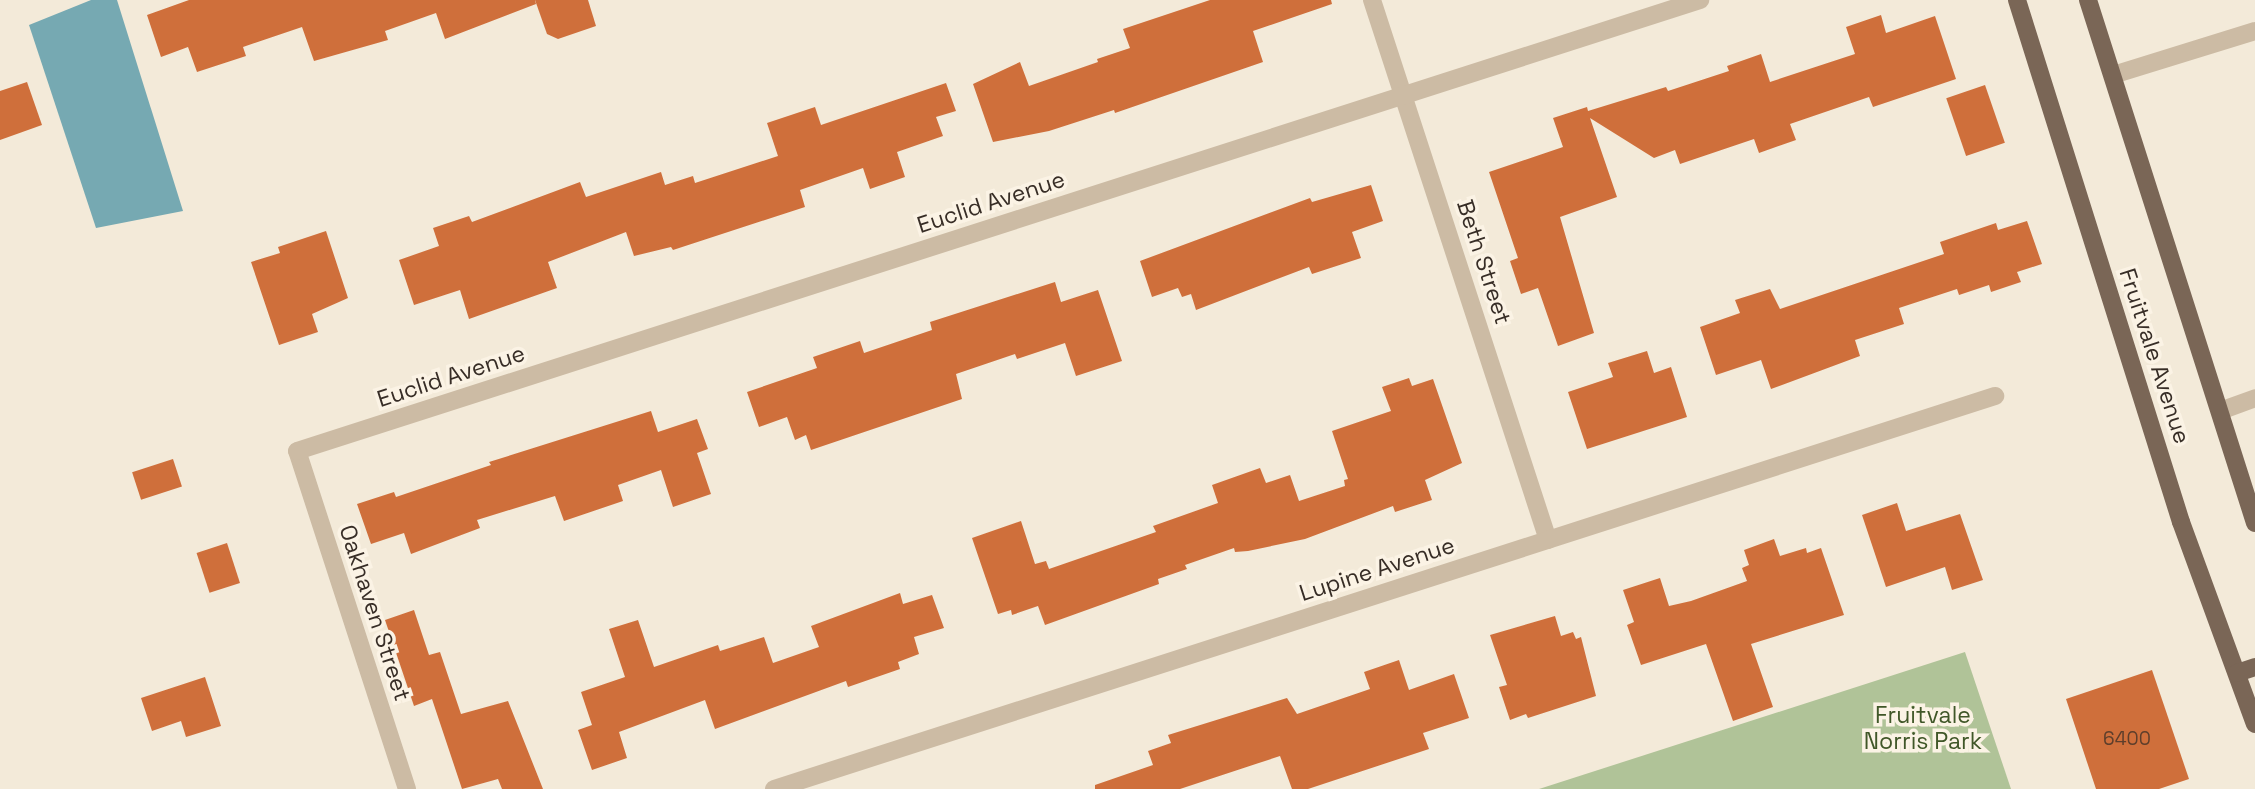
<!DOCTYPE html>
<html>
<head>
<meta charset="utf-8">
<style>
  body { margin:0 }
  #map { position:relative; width:2255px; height:789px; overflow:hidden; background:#f3ead9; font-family:"Space Grotesk",sans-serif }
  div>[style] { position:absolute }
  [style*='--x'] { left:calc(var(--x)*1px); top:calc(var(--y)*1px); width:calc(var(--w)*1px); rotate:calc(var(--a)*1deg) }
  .green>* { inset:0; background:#b0c398 }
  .water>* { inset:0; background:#76a9b2 }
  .building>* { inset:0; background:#cf6f3b; transform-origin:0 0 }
  .minor>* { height:18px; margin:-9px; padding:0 9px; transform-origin:9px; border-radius:9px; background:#ccbba4 }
  .major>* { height:18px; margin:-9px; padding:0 9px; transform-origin:9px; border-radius:9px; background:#7a6656 }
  span { translate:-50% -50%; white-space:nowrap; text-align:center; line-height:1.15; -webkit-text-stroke:7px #fbf3e5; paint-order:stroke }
  .number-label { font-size:19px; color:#5d3e2b }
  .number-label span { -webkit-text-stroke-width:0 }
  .street-label { font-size:23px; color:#372d26 }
  .park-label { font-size:23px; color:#405728 }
</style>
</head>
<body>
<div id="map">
  <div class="green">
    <i style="clip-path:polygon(1965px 652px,2011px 789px,1539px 789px)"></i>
  </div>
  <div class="water">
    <i style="clip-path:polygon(91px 0,117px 0,183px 211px,96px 228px,29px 25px)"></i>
  </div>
  <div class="building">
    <i style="clip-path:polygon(189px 0,535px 0,536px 4px,445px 39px,436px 13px,385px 31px,388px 40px,314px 61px,302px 27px,243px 47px,246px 56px,197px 72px,188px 47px,161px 57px,147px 15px)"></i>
    <i style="clip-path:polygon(535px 0,588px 0,596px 26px,558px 39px,547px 34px)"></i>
    <i style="clip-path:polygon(1210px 0,1331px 0,1332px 4px,1253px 31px,1263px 62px,1115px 113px,1114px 110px,1049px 131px,993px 142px,973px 84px,1020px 62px,1029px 86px,1098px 62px,1097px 59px,1130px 48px,1123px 29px)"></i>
    <i style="clip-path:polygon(1881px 15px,1886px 33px,1935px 16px,1956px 79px,1873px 107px,1869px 97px,1790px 124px,1796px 140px,1759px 153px,1754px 139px,1680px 164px,1675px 150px,1654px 158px,1590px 118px,1617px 197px,1560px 217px,1594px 333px,1558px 346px,1538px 288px,1521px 294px,1510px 261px,1518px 258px,1489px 172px,1563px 147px,1553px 118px,1587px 107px,1588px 111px,1666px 87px,1668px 91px,1729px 71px,1727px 66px,1761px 54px,1770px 82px,1855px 54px,1846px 27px)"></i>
    <i style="clip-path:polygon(27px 82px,42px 125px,0 140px,0 91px)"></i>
    <i style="clip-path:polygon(946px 83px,956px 111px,936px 117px,943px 136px,897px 152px,905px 177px,870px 189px,863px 168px,800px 190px,805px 207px,673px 250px,671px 247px,634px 256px,626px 232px,548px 262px,557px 288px,469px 319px,460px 290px,414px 305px,399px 260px,439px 246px,433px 228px,469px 216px,472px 222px,580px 182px,586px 197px,661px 172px,665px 185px,693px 176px,695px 183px,778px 156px,767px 123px,815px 107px,821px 125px)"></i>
    <i style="left:1985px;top:85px;width:61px;height:41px;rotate:71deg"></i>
    <i style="clip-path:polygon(1371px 185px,1383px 221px,1352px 232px,1361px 258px,1312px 274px,1309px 267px,1196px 310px,1191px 294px,1182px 297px,1178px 288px,1152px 297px,1140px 261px,1310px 198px,1312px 202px)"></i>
    <i style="clip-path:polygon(2027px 221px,2042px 264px,2017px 272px,2021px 282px,1991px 292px,1989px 285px,1959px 295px,1957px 289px,1899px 308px,1904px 324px,1855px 340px,1860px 356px,1771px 389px,1761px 360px,1716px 375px,1700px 327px,1740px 313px,1735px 300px,1770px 289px,1780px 309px,1944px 254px,1940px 242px,1996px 223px,1998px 230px)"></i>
    <i style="clip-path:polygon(326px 231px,348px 298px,312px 314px,318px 332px,279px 345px,251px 262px,280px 253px,278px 247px)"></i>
    <i style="clip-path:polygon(1055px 282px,1061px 302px,1098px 290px,1122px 361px,1076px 376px,1065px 343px,1017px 359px,1015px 354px,956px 374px,962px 399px,811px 450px,806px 435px,795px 440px,787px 417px,759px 427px,747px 392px,817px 368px,813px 357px,860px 341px,864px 353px,932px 330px,930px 322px)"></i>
    <i style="clip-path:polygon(1647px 351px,1654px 373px,1671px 367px,1687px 417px,1587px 449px,1568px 392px,1613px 377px,1608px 363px)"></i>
    <i style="clip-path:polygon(1409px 378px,1412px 386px,1433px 379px,1462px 463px,1425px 480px,1432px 500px,1395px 512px,1393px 506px,1305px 539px,1248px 551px,1235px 552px,1234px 548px,1185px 565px,1187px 569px,1158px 579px,1159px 584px,1045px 625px,1038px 606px,1012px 615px,1011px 610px,998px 614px,972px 538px,1021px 521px,1035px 564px,1046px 561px,1049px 569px,1156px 532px,1153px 526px,1218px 503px,1212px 485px,1260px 468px,1266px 483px,1290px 475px,1299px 501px,1345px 486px,1344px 480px,1348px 479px,1332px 431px,1391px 411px,1382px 387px)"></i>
    <i style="clip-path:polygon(651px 411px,658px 432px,697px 419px,708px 449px,697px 453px,711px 494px,673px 507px,661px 470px,618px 485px,623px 501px,564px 521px,555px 496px,477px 520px,480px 528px,411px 554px,404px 533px,371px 544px,357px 504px,394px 492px,396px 497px,491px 465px,489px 462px)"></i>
    <i style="left:173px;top:459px;width:29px;height:43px;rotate:72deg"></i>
    <i style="clip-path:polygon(1897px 503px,1906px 531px,1960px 514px,1983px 580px,1952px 590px,1945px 567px,1886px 587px,1862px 515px)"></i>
    <i style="clip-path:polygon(1774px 539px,1780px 556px,1806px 548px,1807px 553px,1821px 548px,1844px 615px,1751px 644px,1773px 707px,1733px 721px,1706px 644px,1641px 665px,1627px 625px,1634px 622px,1623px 590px,1660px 578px,1669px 606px,1691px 601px,1747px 581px,1742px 568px,1749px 565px,1744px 550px)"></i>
    <i style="left:227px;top:543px;width:42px;height:32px;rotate:72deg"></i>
    <i style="clip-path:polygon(900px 593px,903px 604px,932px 595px,944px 628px,914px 637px,919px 654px,898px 662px,900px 669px,848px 687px,846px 681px,715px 729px,705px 700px,619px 732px,627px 758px,592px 770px,578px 730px,592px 725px,581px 692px,625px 677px,609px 629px,638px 620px,654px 667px,718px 645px,720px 651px,764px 637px,773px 663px,819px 647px,811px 626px)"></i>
    <i style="clip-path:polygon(414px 610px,429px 655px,440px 652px,461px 714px,508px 701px,543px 789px,502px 789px,498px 779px,462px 789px,432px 699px,414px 706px,385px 620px)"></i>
    <i style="clip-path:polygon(1555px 616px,1561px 636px,1573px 632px,1576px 639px,1581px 637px,1596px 696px,1528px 718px,1526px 714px,1510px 720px,1499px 687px,1507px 685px,1490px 635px)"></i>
    <i style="clip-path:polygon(1399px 660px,1409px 690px,1454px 674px,1469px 718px,1423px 733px,1429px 749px,1308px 789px,1292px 789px,1280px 756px,1180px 789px,1095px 789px,1095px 785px,1153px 765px,1148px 751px,1171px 743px,1168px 735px,1287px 698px,1297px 714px,1370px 689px,1364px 672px)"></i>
    <i style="clip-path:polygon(2152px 670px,2189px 779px,2159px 789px,2096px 789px,2066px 699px)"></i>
    <i style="clip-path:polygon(205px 677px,221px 726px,186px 737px,181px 721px,152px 731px,141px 698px)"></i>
  </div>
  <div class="minor">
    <i style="--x:1372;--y:0;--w:568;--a:71.95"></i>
    <i style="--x:2113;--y:75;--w:149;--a:-17.2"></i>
    <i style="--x:2220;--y:411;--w:37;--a:-20"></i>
    <i style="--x:407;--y:789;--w:355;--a:-108"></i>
    <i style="--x:297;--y:451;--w:1474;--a:-17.82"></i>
    <i style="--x:774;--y:789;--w:1283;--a:-17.84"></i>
  </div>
  <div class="major">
    <i style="--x:2017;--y:0;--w:547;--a:72.56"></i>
    <i style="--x:2181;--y:522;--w:215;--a:69.9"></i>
    <i style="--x:2088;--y:0;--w:549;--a:72.29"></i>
    <i style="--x:2237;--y:673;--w:19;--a:-18"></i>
  </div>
  <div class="number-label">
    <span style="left:2127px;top:739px">6400</span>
  </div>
  <div class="street-label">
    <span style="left:991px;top:202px;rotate:-18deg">Euclid Avenue</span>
    <span style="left:1484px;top:262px;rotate:72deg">Beth Street</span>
    <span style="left:2155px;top:356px;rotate:72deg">Fruitvale Avenue</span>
    <span style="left:451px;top:376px;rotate:-18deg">Euclid Avenue</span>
    <span style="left:1377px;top:569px;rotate:-18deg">Lupine Avenue</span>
    <span style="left:375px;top:613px;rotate:72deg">Oakhaven Street</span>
  </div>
  <div class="park-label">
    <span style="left:1923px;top:728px">Fruitvale<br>Norris Park</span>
  </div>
</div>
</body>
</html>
